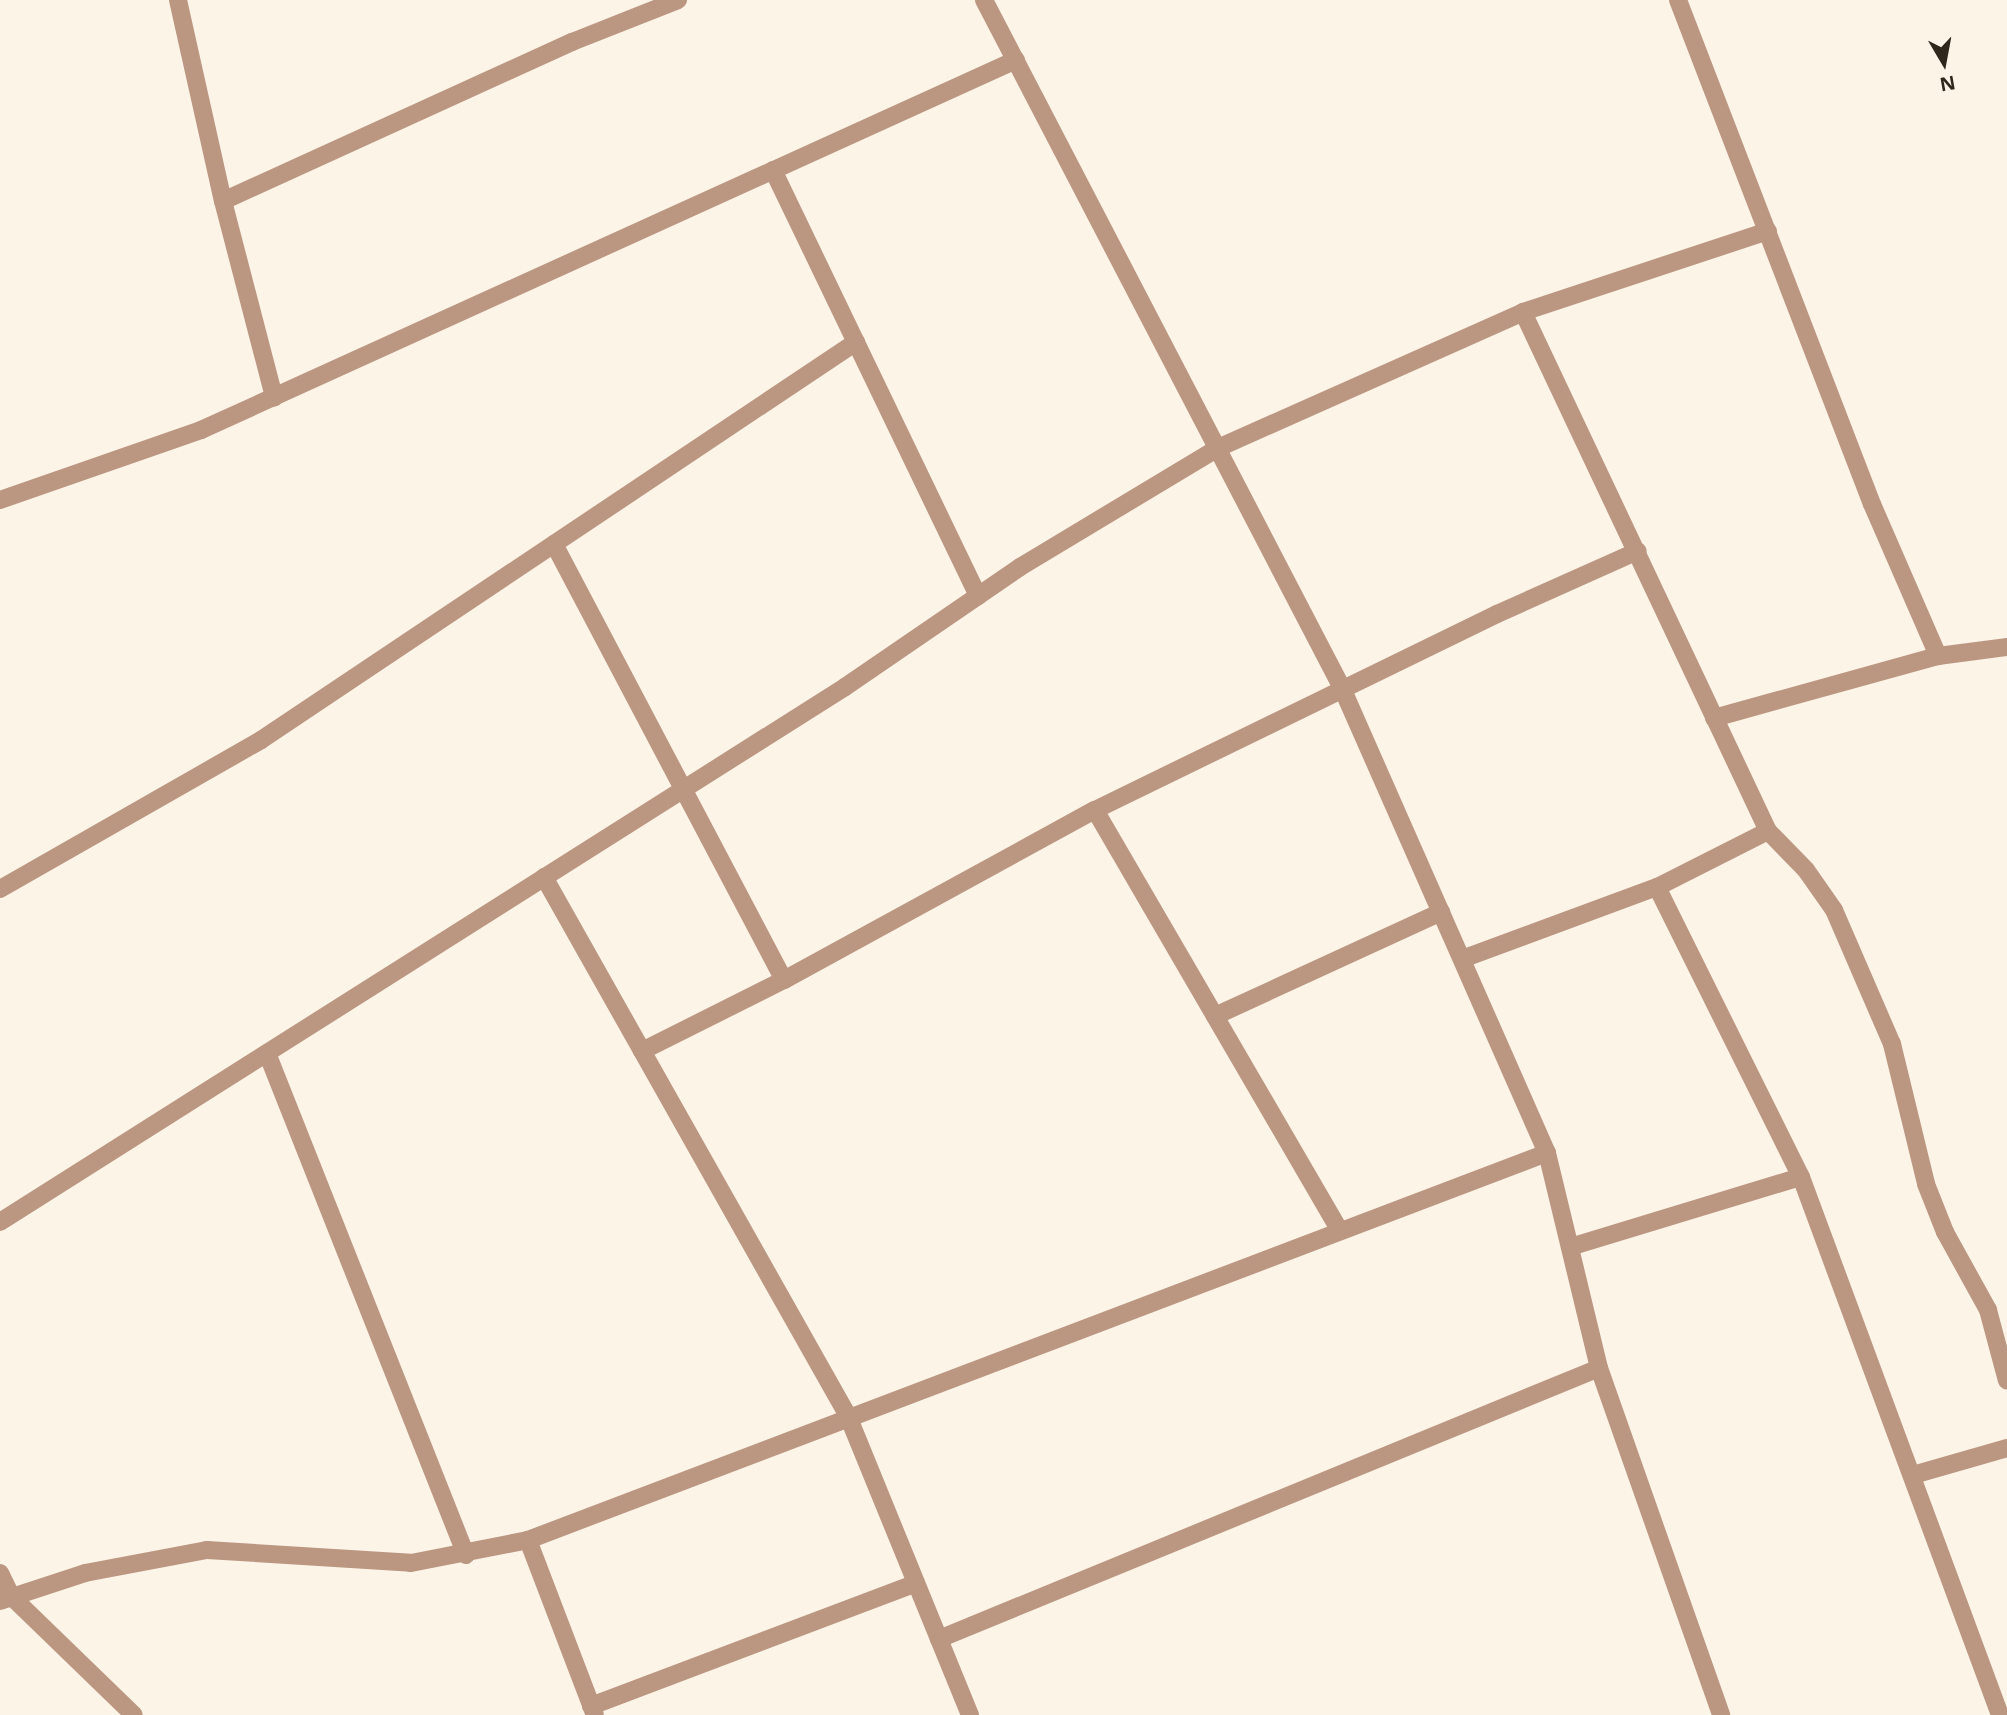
<!DOCTYPE html>
<html>
<head>
<meta charset="utf-8">
<style>
  body { margin:0 }
  #map { position:relative; width:2007px; height:1715px; overflow:hidden; background:#fdf4e8; font-family:"Noto Sans",sans-serif }
  div>[style] { position:absolute }
  [style*='--x'] { left:calc(var(--x)*1px); top:calc(var(--y)*1px); width:calc(var(--w)*1px); rotate:calc(var(--a)*1deg) }
  .minor>* { height:18px; margin:-9px; padding:0 9px; transform-origin:9px; border-radius:9px; background:#bb9782 }
  span { translate:-50% -50%; white-space:nowrap; text-align:center; line-height:1.15; -webkit-text-stroke:7px #fdf4e8; paint-order:stroke }
  .north { position:absolute; left:1909px; top:28px; width:70px; height:70px; -webkit-text-stroke:5px #fdf4e8; paint-order:stroke; rotate:170deg; font-size:19px; font-weight:700; line-height:28px; text-align:center; color:#2f271b }
  .north::after { content:''; display:block; margin:auto; width:24px; height:32px; background:#2f271b; clip-path:polygon(50% 0,100% 100%,50% 72%,0 100%) }
</style>
</head>
<body>
<div id="map">
  <div class="minor">
    <i style="--x:178;--y:0;--w:206;--a:77.4"></i>
    <i style="--x:223;--y:201;--w:203;--a:75.4"></i>
    <i style="--x:984;--y:0;--w:776;--a:62.51"></i>
    <i style="--x:1342;--y:688;--w:508;--a:66.21"></i>
    <i style="--x:1547;--y:1153;--w:221;--a:76.4"></i>
    <i style="--x:1599;--y:1368;--w:368;--a:70.6"></i>
    <i style="--x:1678;--y:0;--w:540;--a:68.95"></i>
    <i style="--x:1872;--y:504;--w:166;--a:66.5"></i>
    <i style="--x:773;--y:170;--w:473;--a:64.3"></i>
    <i style="--x:223;--y:201;--w:384;--a:-24.5"></i>
    <i style="--x:572;--y:42;--w:114;--a:-21.6"></i>
    <i style="--x:1523;--y:312;--w:574;--a:64.73"></i>
    <i style="--x:1768;--y:831;--w:124;--a:153.2"></i>
    <i style="--x:1657;--y:887;--w:324;--a:63.6"></i>
    <i style="--x:1801;--y:1177;--w:574;--a:69.7"></i>
    <i style="--x:0;--y:500;--w:213;--a:-19.2"></i>
    <i style="--x:201;--y:430;--w:895;--a:-24.42"></i>
    <i style="--x:554;--y:544;--w:493;--a:62.2"></i>
    <i style="--x:1714;--y:718;--w:232;--a:-15.5"></i>
    <i style="--x:1938;--y:656;--w:70;--a:-7.4"></i>
    <i style="--x:1095;--y:810;--w:485;--a:59.8"></i>
    <i style="--x:1768;--y:831;--w:54;--a:45.7"></i>
    <i style="--x:1806;--y:870;--w:49;--a:55"></i>
    <i style="--x:1834;--y:910;--w:146;--a:66.6"></i>
    <i style="--x:1892;--y:1044;--w:144;--a:76.3"></i>
    <i style="--x:1926;--y:1184;--w:52;--a:68.4"></i>
    <i style="--x:1945;--y:1232;--w:89;--a:61.1"></i>
    <i style="--x:1988;--y:1310;--w:73;--a:75"></i>
    <i style="--x:544;--y:877;--w:619;--a:60.58"></i>
    <i style="--x:848;--y:1416;--w:323;--a:67.8"></i>
    <i style="--x:0;--y:889;--w:301;--a:-29.7"></i>
    <i style="--x:261;--y:740;--w:716;--a:-33.78"></i>
    <i style="--x:1462;--y:959;--w:208;--a:-20.3"></i>
    <i style="--x:1215;--y:1016;--w:249;--a:-24.7"></i>
    <i style="--x:642;--y:1051;--w:159;--a:-26.6"></i>
    <i style="--x:784;--y:980;--w:354;--a:-28.7"></i>
    <i style="--x:1095;--y:810;--w:447;--a:-26"></i>
    <i style="--x:1497;--y:614;--w:154;--a:-24.1"></i>
    <i style="--x:267;--y:1053;--w:540;--a:68.38"></i>
    <i style="--x:0;--y:1222;--w:1000;--a:-32.34"></i>
    <i style="--x:845;--y:687;--w:212;--a:-34.4"></i>
    <i style="--x:1020;--y:567;--w:231;--a:-31"></i>
    <i style="--x:1218;--y:448;--w:334;--a:-24"></i>
    <i style="--x:1523;--y:312;--w:258;--a:-18.3"></i>
    <i style="--x:1570;--y:1247;--w:241;--a:-16.9"></i>
    <i style="--x:1913;--y:1475;--w:98;--a:-16"></i>
    <i style="--x:528;--y:1540;--w:187;--a:69.1"></i>
    <i style="--x:0;--y:1573;--w:25;--a:64"></i>
    <i style="--x:11;--y:1596;--w:171;--a:44.1"></i>
    <i style="--x:0;--y:1601;--w:89;--a:-18.2"></i>
    <i style="--x:85;--y:1573;--w:124;--a:-10.7"></i>
    <i style="--x:207;--y:1550;--w:204;--a:3.6"></i>
    <i style="--x:411;--y:1563;--w:119;--a:-11.1"></i>
    <i style="--x:528;--y:1540;--w:1090;--a:-20.8"></i>
    <i style="--x:939;--y:1639;--w:713;--a:-22.32"></i>
    <i style="--x:591;--y:1706;--w:347;--a:-20.7"></i>
  </div>
  <div class="north">N</div>
</div>
</body>
</html>
